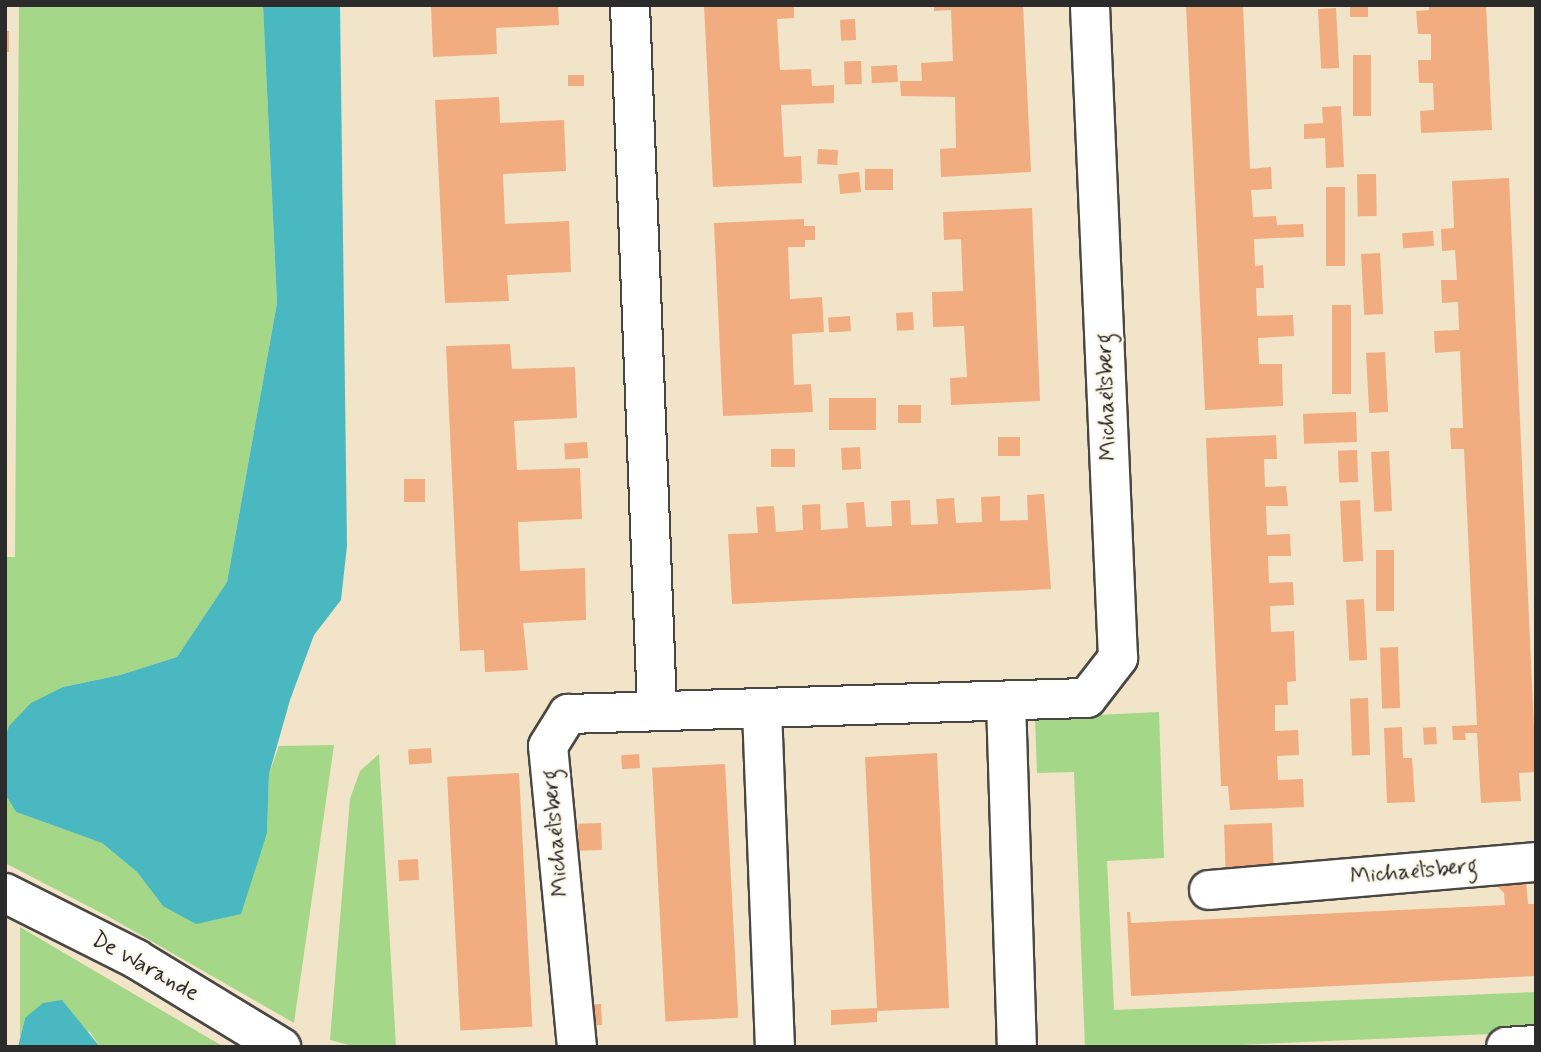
<!DOCTYPE html>
<html>
<head>
<meta charset="utf-8">
<style>
  body { margin:0 }
  #map { position:relative; width:1541px; height:1052px; overflow:hidden; background:#f1e4c8; font-family:Mynerve,sans-serif }
  div>[style] { position:absolute }
  [style*='--x'] { left:calc(var(--x)*1px); top:calc(var(--y)*1px); width:calc(var(--w)*1px); rotate:calc(var(--a)*1deg) }
  .green>* { inset:0; background:#a4d787 }
  .water>* { inset:0; background:#49b8c0 }
  .building>* { inset:0; background:#f1ad80; transform-origin:0 0 }
  .roads { filter:drop-shadow(2px 0 #494743) drop-shadow(-2px 0 #494743) drop-shadow(0 2px #494743) drop-shadow(0 -2px #494743) }
  .minor>* { height:38px; margin:-19px; padding:0 19px; transform-origin:19px; border-radius:19px; background:#fff }
  span { translate:-50% -50%; white-space:nowrap; text-align:center; line-height:1.15; -webkit-text-stroke:5px #fbf7ec; paint-order:stroke }
  .street-label { font-size:23px; color:#2b2b2b }
  .frame { position:absolute; inset:0; border:7px solid #2b2b2b; pointer-events:none }
</style>
</head>
<body>
<div id="map">
  <div class="green">
    <i style="clip-path:polygon(19px 5px,263px 5px,277px 303px,227px 582px,177px 657px,120px 675px,63px 687px,10px 726px,5px 739px,5px 557px,15px 557px)"></i>
    <i style="clip-path:polygon(1159px 712px,1164px 858px,1107px 861px,1114px 1010px,1536px 992px,1536px 1032px,1192px 1047px,1085px 1047px,1074px 772px,1037px 773px,1035px 718px)"></i>
    <i style="clip-path:polygon(334px 745px,294px 1023px,111px 918px,5px 863px,5px 794px,16px 812px,102px 843px,137px 872px,163px 906px,267px 833px,269px 774px,279px 746px)"></i>
    <i style="clip-path:polygon(379px 754px,396px 1047px,357px 1047px,330px 1040px,350px 799px,360px 771px)"></i>
    <i style="clip-path:polygon(20px 927px,224px 1047px,100px 1047px,90px 1032px,25px 1018px,20px 1038px)"></i>
  </div>
  <div class="water">
    <i style="clip-path:polygon(263px 5px,340px 5px,347px 546px,341px 600px,314px 635px,290px 700px,269px 774px,267px 833px,241px 914px,196px 924px,163px 906px,137px 872px,102px 843px,16px 812px,5px 794px,5px 739px,9px 726px,31px 703px,63px 687px,120px 675px,177px 657px,227px 582px,277px 303px)"></i>
    <i style="clip-path:polygon(62px 1000px,100px 1047px,18px 1047px,25px 1018px,43px 1003px)"></i>
  </div>
  <div class="building">
    <i style="clip-path:polygon(431px 5px,558px 5px,559px 25px,496px 28px,497px 54px,433px 57px)"></i>
    <i style="clip-path:polygon(704px 5px,794px 5px,794px 18px,777px 19px,780px 70px,811px 69px,812px 86px,834px 85px,834px 103px,781px 105px,784px 157px,801px 156px,802px 183px,713px 187px)"></i>
    <i style="clip-path:polygon(934px 5px,1023px 5px,1031px 172px,941px 177px,940px 149px,956px 148px,955px 97px,901px 96px,900px 81px,922px 81px,921px 63px,953px 61px,951px 10px,934px 11px)"></i>
    <i style="clip-path:polygon(1186px 5px,1243px 5px,1250px 169px,1271px 167px,1272px 189px,1251px 190px,1253px 217px,1276px 216px,1277px 225px,1303px 224px,1304px 237px,1254px 239px,1255px 266px,1263px 265px,1264px 288px,1256px 288px,1257px 316px,1293px 315px,1294px 336px,1258px 338px,1259px 364px,1282px 364px,1283px 406px,1205px 410px)"></i>
    <i style="left:1350px;top:5px;width:18px;height:12px"></i>
    <i style="clip-path:polygon(1429px 5px,1486px 5px,1492px 130px,1421px 133px,1420px 111px,1434px 110px,1433px 83px,1419px 83px,1418px 60px,1431px 60px,1431px 34px,1418px 34px,1416px 11px,1429px 10px)"></i>
    <i style="left:1336px;top:8px;width:60px;height:18px;rotate:87deg"></i>
    <i style="left:855px;top:19px;width:21px;height:15px;rotate:87deg"></i>
    <i style="left:5px;top:31px;width:4px;height:21px"></i>
    <i style="left:1353px;top:55px;width:18px;height:61px"></i>
    <i style="left:861px;top:61px;width:23px;height:17px;rotate:88deg"></i>
    <i style="left:897px;top:65px;width:17px;height:26px;rotate:87deg"></i>
    <i style="left:584px;top:75px;width:11px;height:16px;rotate:90deg"></i>
    <i style="clip-path:polygon(499px 97px,500px 123px,564px 120px,566px 171px,503px 174px,505px 224px,569px 221px,571px 272px,507px 275px,509px 301px,445px 303px,435px 100px)"></i>
    <i style="clip-path:polygon(1341px 106px,1344px 167px,1326px 168px,1325px 138px,1304px 139px,1304px 124px,1323px 123px,1322px 107px)"></i>
    <i style="left:818px;top:149px;width:20px;height:15px;rotate:3deg"></i>
    <i style="left:865px;top:169px;width:28px;height:21px"></i>
    <i style="left:859px;top:172px;width:20px;height:21px;rotate:84deg"></i>
    <i style="left:1376px;top:174px;width:42px;height:19px;rotate:89deg"></i>
    <i style="clip-path:polygon(1509px 178px,1536px 772px,1519px 773px,1521px 801px,1481px 803px,1477px 733px,1465px 733px,1466px 740px,1453px 740px,1452px 726px,1477px 725px,1464px 449px,1451px 449px,1450px 428px,1463px 428px,1460px 351px,1435px 353px,1434px 331px,1459px 330px,1458px 302px,1442px 303px,1441px 280px,1457px 280px,1455px 250px,1442px 251px,1441px 229px,1454px 228px,1452px 181px)"></i>
    <i style="left:1326px;top:187px;width:19px;height:79px"></i>
    <i style="clip-path:polygon(1032px 208px,1040px 401px,951px 405px,950px 378px,967px 377px,964px 326px,933px 327px,932px 292px,963px 291px,961px 239px,944px 240px,943px 212px)"></i>
    <i style="clip-path:polygon(804px 219px,804px 226px,815px 226px,815px 240px,805px 240px,805px 247px,788px 247px,790px 299px,822px 297px,824px 332px,792px 334px,793px 360px,794px 385px,811px 384px,813px 412px,723px 416px,714px 223px)"></i>
    <i style="left:1433px;top:231px;width:15px;height:31px;rotate:86deg"></i>
    <i style="left:1380px;top:253px;width:61px;height:19px;rotate:87deg"></i>
    <i style="left:1332px;top:305px;width:19px;height:89px"></i>
    <i style="left:913px;top:312px;width:18px;height:17px;rotate:87deg"></i>
    <i style="left:850px;top:316px;width:15px;height:22px;rotate:86deg"></i>
    <i style="clip-path:polygon(510px 344px,512px 369px,575px 367px,577px 418px,514px 421px,517px 470px,580px 468px,582px 519px,518px 522px,520px 571px,585px 568px,586px 620px,523px 623px,528px 670px,485px 672px,484px 650px,460px 651px,446px 346px)"></i>
    <i style="left:1385px;top:352px;width:60px;height:19px;rotate:87deg"></i>
    <i style="left:876px;top:398px;width:32px;height:47px;rotate:90deg"></i>
    <i style="left:921px;top:405px;width:18px;height:23px;rotate:90deg"></i>
    <i style="left:1356px;top:412px;width:30px;height:53px;rotate:88deg"></i>
    <i style="clip-path:polygon(1276px 435px,1277px 459px,1264px 459px,1265px 487px,1286px 486px,1288px 506px,1266px 506px,1267px 535px,1290px 534px,1291px 556px,1268px 556px,1269px 583px,1293px 582px,1294px 605px,1270px 606px,1271px 632px,1294px 631px,1296px 681px,1287px 682px,1288px 705px,1275px 705px,1275px 731px,1298px 730px,1299px 755px,1277px 756px,1278px 780px,1303px 779px,1304px 807px,1230px 810px,1228px 786px,1221px 786px,1206px 438px)"></i>
    <i style="left:1020px;top:437px;width:19px;height:22px;rotate:90deg"></i>
    <i style="left:587px;top:442px;width:16px;height:23px;rotate:86deg"></i>
    <i style="left:860px;top:447px;width:22px;height:19px;rotate:87deg"></i>
    <i style="left:795px;top:449px;width:18px;height:24px;rotate:90deg"></i>
    <i style="left:1357px;top:450px;width:32px;height:19px;rotate:88deg"></i>
    <i style="left:1389px;top:451px;width:60px;height:18px;rotate:87deg"></i>
    <i style="left:404px;top:479px;width:21px;height:23px"></i>
    <i style="clip-path:polygon(1044px 494px,1051px 589px,732px 604px,728px 534px,758px 533px,756px 507px,774px 506px,776px 532px,803px 530px,802px 505px,820px 504px,821px 530px,848px 528px,846px 503px,864px 502px,866px 527px,892px 526px,891px 501px,910px 500px,911px 525px,938px 524px,936px 499px,954px 498px,956px 523px,982px 522px,981px 497px,1000px 496px,1000px 521px,1028px 520px,1027px 495px)"></i>
    <i style="left:1360px;top:500px;width:61px;height:20px;rotate:87deg"></i>
    <i style="left:1376px;top:550px;width:18px;height:61px"></i>
    <i style="left:1364px;top:599px;width:61px;height:18px;rotate:87deg"></i>
    <i style="left:1398px;top:647px;width:61px;height:18px;rotate:88deg"></i>
    <i style="left:1368px;top:698px;width:57px;height:18px;rotate:88deg"></i>
    <i style="clip-path:polygon(1402px 727px,1403px 758px,1412px 758px,1415px 802px,1387px 803px,1384px 728px)"></i>
    <i style="left:1436px;top:727px;width:17px;height:13px;rotate:87deg"></i>
    <i style="left:431px;top:748px;width:15px;height:23px;rotate:86deg"></i>
    <i style="clip-path:polygon(937px 753px,949px 1008px,877px 1011px,877px 1022px,831px 1025px,831px 1010px,877px 1008px,865px 757px)"></i>
    <i style="left:639px;top:754px;width:14px;height:18px;rotate:86deg"></i>
    <i style="left:725px;top:764px;width:254px;height:73px;rotate:87deg"></i>
    <i style="left:519px;top:773px;width:254px;height:72px;rotate:87deg"></i>
    <i style="left:601px;top:823px;width:27px;height:23px;rotate:88deg"></i>
    <i style="left:1272px;top:823px;width:46px;height:48px;rotate:88deg"></i>
    <i style="left:418px;top:859px;width:21px;height:20px;rotate:87deg"></i>
    <i style="clip-path:polygon(1526px 880px,1528px 904px,1536px 904px,1536px 976px,1131px 996px,1127px 912px,1130px 912px,1131px 923px,1505px 905px,1504px 893px,1492px 881px)"></i>
    <i style="left:601px;top:1004px;width:21px;height:26px;rotate:87deg"></i>
  </div>
  <div class="roads">
    <div class="minor">
      <i style="--x:630;--y:5;--w:705;--a:87.8"></i>
      <i style="--x:1006;--y:701;--w:346;--a:88.2"></i>
      <i style="--x:762;--y:710;--w:337;--a:87.8"></i>
      <i style="--x:1209;--y:890;--w:328;--a:-4.9"></i>
      <i style="--x:5;--y:893;--w:147;--a:26.7"></i>
      <i style="--x:136;--y:959;--w:170;--a:31.3"></i>
      <i style="--x:577;--y:1047;--w:302;--a:-95.5"></i>
      <i style="--x:548;--y:746;--w:38;--a:-58"></i>
      <i style="--x:568;--y:714;--w:519;--a:-1.77"></i>
      <i style="--x:1087;--y:698;--w:51;--a:-52.2"></i>
      <i style="--x:1118;--y:658;--w:654;--a:-92.46"></i>
      <i style="--x:1506;--y:1047;--w:30;--a:-4"></i>
    </div>
  </div>
  <div class="street-label">
    <span style="left:1107px;top:397px;rotate:-92deg">Michaëlsberg</span>
    <span style="left:556px;top:833px;rotate:-95deg">Michaëlsberg</span>
    <span style="left:1414px;top:872px;rotate:-5deg">Michaëlsberg</span>
    <span style="left:145px;top:967px;rotate:29deg">De Warande</span>
  </div>
  <div class="frame"></div>
</div>
</body>
</html>
